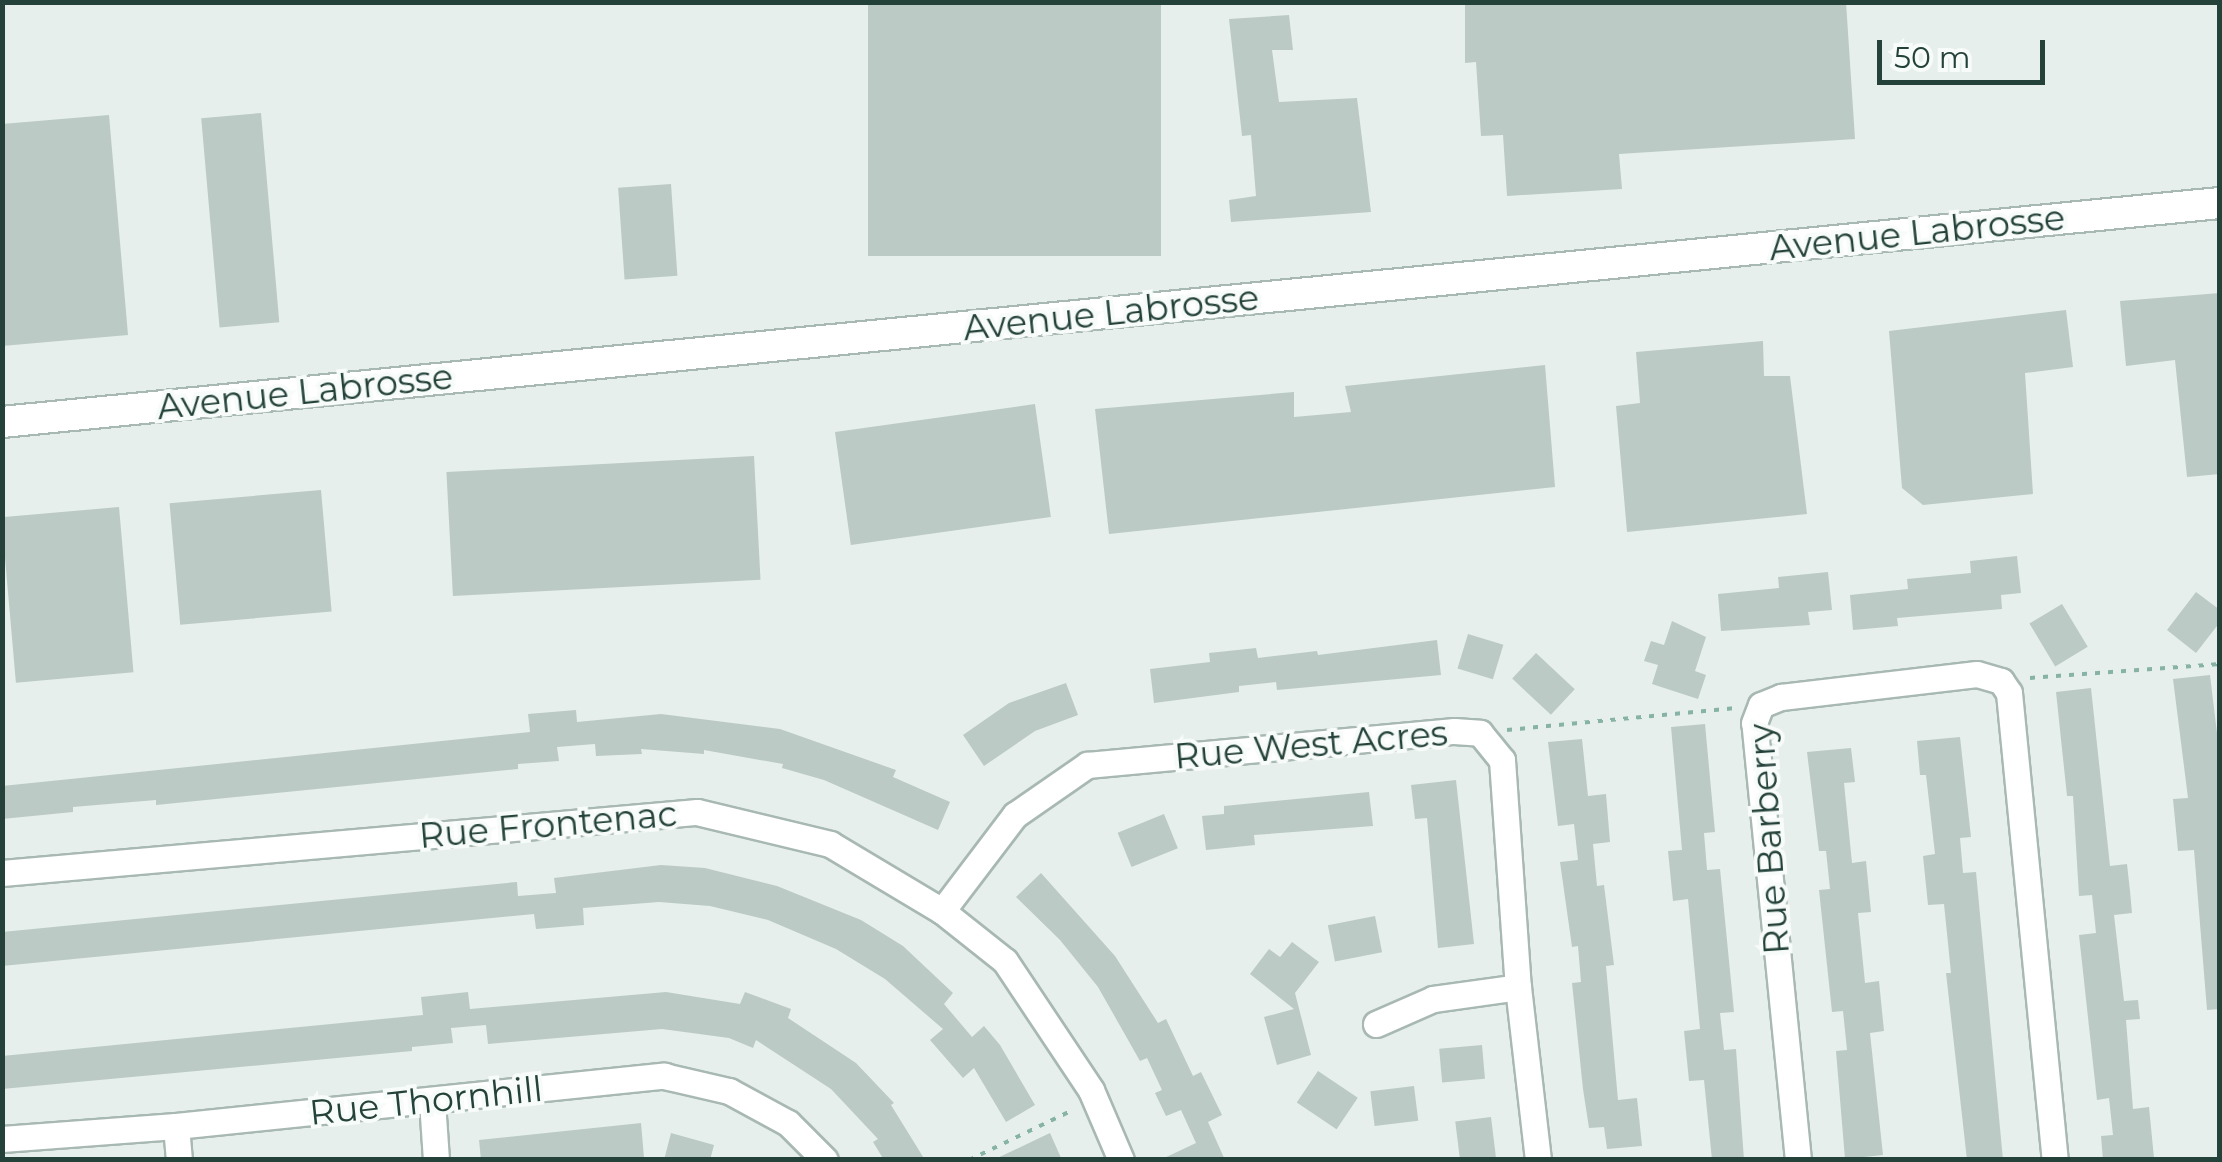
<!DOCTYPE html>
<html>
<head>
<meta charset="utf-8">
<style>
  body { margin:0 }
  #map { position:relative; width:2222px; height:1162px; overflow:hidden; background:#e6efeb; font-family:Montserrat,sans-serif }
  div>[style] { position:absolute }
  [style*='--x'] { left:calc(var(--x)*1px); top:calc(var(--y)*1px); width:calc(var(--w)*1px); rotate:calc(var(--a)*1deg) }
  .building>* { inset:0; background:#bbcac4; transform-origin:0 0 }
  .path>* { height:4px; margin-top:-2px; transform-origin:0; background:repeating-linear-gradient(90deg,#86b3a5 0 5px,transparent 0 13px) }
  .roads { filter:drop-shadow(2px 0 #a8b8b2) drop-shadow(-2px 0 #a8b8b2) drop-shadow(0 2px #a8b8b2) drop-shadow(0 -2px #a8b8b2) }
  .street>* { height:25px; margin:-12.5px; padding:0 12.5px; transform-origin:12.5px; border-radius:12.5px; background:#fff }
  .secondary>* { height:30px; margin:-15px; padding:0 15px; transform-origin:15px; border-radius:15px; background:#fff }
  span { translate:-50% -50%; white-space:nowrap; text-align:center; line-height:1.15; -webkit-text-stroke:8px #f7fbf9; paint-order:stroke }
  .street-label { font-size:35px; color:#24423a }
  .frame { position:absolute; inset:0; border:5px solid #24423a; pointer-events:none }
  .scale { position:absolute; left:1877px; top:40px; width:168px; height:45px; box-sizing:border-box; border:5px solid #24423a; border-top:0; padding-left:12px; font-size:30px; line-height:35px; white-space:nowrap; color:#24423a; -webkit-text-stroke:8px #f7fbf9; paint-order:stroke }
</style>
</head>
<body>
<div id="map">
  <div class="building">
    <i style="left:868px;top:2px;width:293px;height:254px"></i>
    <i style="clip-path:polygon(1465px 2px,1846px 2px,1855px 139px,1619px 154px,1622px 189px,1507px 196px,1503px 135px,1481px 136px,1476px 62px,1465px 63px)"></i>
    <i style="clip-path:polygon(1289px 15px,1293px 50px,1272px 50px,1279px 102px,1357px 98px,1371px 212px,1231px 222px,1229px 200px,1256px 196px,1251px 135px,1242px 136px,1229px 19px)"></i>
    <i style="left:261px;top:113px;width:210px;height:60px;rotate:85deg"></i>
    <i style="clip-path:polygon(109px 115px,128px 335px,2px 346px,2px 124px)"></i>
    <i style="left:671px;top:184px;width:92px;height:53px;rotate:86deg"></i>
    <i style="clip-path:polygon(2220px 293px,2220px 474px,2187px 477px,2175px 360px,2126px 366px,2120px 301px)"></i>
    <i style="clip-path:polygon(2066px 310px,2073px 367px,2025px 373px,2033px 494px,1923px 505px,1902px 488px,1889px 331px)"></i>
    <i style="clip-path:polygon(1763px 341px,1764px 376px,1790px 376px,1807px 514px,1627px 532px,1616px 406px,1640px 403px,1636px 352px)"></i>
    <i style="clip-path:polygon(1545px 365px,1555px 487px,1109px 534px,1095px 409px,1294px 392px,1294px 417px,1351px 412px,1345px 386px)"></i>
    <i style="left:1035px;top:404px;width:114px;height:202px;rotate:82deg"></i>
    <i style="left:754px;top:456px;width:124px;height:308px;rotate:87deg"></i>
    <i style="left:321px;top:490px;width:122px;height:152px;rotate:85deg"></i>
    <i style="left:119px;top:507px;width:166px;height:118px;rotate:85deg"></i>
    <i style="clip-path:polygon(2017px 556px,2021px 593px,2001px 595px,2002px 609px,1897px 618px,1898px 626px,1853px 630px,1850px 595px,1908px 589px,1907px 579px,1971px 573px,1970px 561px)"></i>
    <i style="clip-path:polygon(1828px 572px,1832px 610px,1808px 612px,1810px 625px,1721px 631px,1718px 594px,1779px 588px,1778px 577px)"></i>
    <i style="clip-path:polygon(2196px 592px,2220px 610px,2220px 622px,2196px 653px,2167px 630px)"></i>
    <i style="left:2062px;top:604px;width:50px;height:38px;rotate:59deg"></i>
    <i style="clip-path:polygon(1672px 621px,1706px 637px,1695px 671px,1706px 675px,1698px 699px,1652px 684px,1658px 665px,1644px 661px,1651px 641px,1664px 645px)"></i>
    <i style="left:1468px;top:634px;width:37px;height:36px;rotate:17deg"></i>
    <i style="clip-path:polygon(1437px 640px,1441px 675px,1277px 690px,1276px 682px,1239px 686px,1239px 692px,1154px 703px,1150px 669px,1210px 662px,1209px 653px,1256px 648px,1258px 658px,1317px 651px,1318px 655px)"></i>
    <i style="left:1536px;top:653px;width:53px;height:35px;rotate:43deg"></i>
    <i style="clip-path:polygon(2210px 675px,2220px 758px,2220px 1009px,2207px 1010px,2194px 850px,2178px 851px,2173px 799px,2188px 798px,2173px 679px)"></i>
    <i style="clip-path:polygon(1066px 683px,1078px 715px,1035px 731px,984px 766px,963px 735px,1009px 703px)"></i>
    <i style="clip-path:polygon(2091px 688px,2110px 866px,2127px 864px,2130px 891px,2132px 913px,2114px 915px,2124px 1001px,2138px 1000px,2140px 1019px,2126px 1020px,2133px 1109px,2149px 1107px,2154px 1158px,2103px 1160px,2101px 1136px,2113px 1135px,2109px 1098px,2097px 1100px,2079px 935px,2096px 933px,2092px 895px,2079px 896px,2073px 796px,2067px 796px,2056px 692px)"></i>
    <i style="clip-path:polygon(576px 710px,577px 722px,661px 714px,780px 729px,896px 770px,893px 777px,950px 802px,938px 830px,824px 780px,782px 768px,783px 764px,704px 750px,704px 754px,641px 749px,642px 754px,596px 756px,595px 744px,557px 747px,559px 761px,518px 764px,518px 769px,156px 805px,156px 800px,73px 807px,73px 812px,2px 819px,2px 786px,530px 732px,528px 714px)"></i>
    <i style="clip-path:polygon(1705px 724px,1715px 832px,1704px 833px,1707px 870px,1720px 869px,1734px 1012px,1720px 1013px,1724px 1050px,1736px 1049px,1744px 1160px,1712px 1160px,1704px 1080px,1689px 1081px,1684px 1031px,1700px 1029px,1688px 899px,1673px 901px,1668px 851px,1682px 850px,1671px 727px)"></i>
    <i style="clip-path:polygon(1960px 737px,1971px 837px,1960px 838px,1963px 873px,1976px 872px,2003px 1160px,1967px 1160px,1946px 973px,1951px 973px,1944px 904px,1928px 905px,1923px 856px,1935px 854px,1926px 775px,1920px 775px,1917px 741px)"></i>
    <i style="clip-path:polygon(1582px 739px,1588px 796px,1606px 794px,1610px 842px,1593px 844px,1597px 886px,1604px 885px,1614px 965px,1606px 966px,1618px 1100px,1637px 1098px,1642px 1146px,1607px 1149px,1604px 1127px,1589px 1128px,1583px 1089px,1572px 983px,1581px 982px,1578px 946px,1572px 947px,1560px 862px,1578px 860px,1574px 824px,1558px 826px,1548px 742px)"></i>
    <i style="clip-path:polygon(1851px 748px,1855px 782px,1844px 783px,1852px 863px,1866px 861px,1871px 912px,1858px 913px,1865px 983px,1879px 981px,1884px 1031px,1870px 1033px,1883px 1155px,1845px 1159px,1836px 1051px,1847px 1050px,1843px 1011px,1832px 1012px,1819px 890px,1830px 889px,1826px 851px,1819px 851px,1807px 752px)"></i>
    <i style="clip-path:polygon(1456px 780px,1474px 944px,1438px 948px,1427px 818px,1415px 819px,1411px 785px)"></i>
    <i style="clip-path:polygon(1369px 792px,1373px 826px,1254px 835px,1255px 845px,1206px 850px,1202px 816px,1224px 814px,1224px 806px)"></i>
    <i style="left:1164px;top:814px;width:37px;height:50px;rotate:68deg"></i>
    <i style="clip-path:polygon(661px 865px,705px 868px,777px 886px,861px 920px,903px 946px,953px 993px,944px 1004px,972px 1037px,984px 1026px,1000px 1045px,1035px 1105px,1006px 1122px,974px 1068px,963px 1078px,930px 1040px,943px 1029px,885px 979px,836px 949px,768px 920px,710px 906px,659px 902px,583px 908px,584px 925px,536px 929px,534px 914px,2px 966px,2px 932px,517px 882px,518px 896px,556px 893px,554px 878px)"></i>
    <i style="clip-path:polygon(1041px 873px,1115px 956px,1158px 1023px,1166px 1019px,1193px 1076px,1201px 1072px,1222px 1115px,1208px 1122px,1225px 1160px,1160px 1160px,1196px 1143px,1181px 1110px,1166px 1116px,1155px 1093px,1162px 1090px,1147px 1058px,1140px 1061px,1098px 987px,1060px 940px,1016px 897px)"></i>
    <i style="left:1375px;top:916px;width:37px;height:48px;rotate:79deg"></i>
    <i style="clip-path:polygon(1292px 942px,1319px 962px,1295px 993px,1311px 1055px,1277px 1065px,1264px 1017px,1294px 1009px,1250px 974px,1269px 949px,1280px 957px)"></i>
    <i style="clip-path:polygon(468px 992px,470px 1009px,666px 992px,740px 1004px,745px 992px,791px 1009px,788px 1018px,856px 1063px,894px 1103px,891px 1105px,925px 1160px,884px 1160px,873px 1142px,878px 1139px,831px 1089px,756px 1040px,753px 1048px,729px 1038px,662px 1029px,488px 1044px,486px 1025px,451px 1028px,453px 1043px,412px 1047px,412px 1051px,2px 1089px,2px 1056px,423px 1015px,421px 997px)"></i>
    <i style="left:1482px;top:1045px;width:34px;height:43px;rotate:85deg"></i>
    <i style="left:1318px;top:1071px;width:48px;height:38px;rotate:34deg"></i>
    <i style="left:1414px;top:1086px;width:35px;height:44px;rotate:83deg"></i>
    <i style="left:1491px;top:1117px;width:43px;height:36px;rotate:83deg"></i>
    <i style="clip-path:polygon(641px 1123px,644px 1158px,481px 1160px,479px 1140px)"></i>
    <i style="clip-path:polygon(671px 1133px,714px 1145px,710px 1160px,664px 1160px)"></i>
    <i style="clip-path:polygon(1050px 1133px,1062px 1160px,993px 1160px,1029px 1143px)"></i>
  </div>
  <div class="path">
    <i style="--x:2030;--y:678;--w:191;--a:-4.2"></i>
    <i style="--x:1507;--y:730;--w:230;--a:-5.5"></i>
    <i style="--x:969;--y:1160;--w:115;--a:-25.7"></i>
  </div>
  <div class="roads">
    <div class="street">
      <i style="--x:2;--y:873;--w:698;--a:-5.02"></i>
      <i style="--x:697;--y:812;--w:137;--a:13.5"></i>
      <i style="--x:830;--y:844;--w:131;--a:30.9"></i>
      <i style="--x:942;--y:911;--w:80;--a:38.4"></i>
      <i style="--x:1005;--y:961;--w:155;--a:56.3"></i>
      <i style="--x:1091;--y:1090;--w:76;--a:66.8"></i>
      <i style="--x:942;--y:911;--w:121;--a:-52.8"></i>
      <i style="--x:1015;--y:815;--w:88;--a:-34.8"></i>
      <i style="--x:1087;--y:765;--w:369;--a:-5.3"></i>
      <i style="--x:1454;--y:731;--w:26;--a:4"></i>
      <i style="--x:1480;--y:733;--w:35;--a:51"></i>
      <i style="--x:1502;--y:760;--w:228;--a:86"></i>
      <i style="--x:1518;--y:987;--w:174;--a:83.4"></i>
      <i style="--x:1376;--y:1024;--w:62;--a:-23.7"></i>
      <i style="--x:1433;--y:999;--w:86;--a:-8"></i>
      <i style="--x:432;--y:1101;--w:59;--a:86.1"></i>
      <i style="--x:176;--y:1126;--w:34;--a:85"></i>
      <i style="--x:2;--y:1139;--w:174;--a:-4.3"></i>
      <i style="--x:176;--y:1126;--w:491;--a:-5.9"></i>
      <i style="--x:664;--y:1076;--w:67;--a:13"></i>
      <i style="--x:729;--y:1091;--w:67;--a:28.5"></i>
      <i style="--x:788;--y:1123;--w:52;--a:45"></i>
      <i style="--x:1798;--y:1160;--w:439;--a:-95.7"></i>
      <i style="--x:1754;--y:723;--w:19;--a:-69"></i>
      <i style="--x:1761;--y:705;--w:22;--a:-22"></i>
      <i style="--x:1781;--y:697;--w:197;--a:-6.7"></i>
      <i style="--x:1977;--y:674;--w:25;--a:16"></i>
      <i style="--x:2001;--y:681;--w:14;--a:56"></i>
      <i style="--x:2009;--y:693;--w:469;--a:84.4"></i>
    </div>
    <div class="secondary">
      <i style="--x:2;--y:422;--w:2229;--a:-5.64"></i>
    </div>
  </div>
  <div class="street-label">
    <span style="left:1917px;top:233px;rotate:-6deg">Avenue Labrosse</span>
    <span style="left:1111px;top:313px;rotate:-6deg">Avenue Labrosse</span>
    <span style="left:305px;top:392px;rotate:-6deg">Avenue Labrosse</span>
    <span style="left:1311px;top:745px;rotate:-5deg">Rue West Acres</span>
    <span style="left:548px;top:825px;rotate:-5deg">Rue Frontenac</span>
    <span style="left:1769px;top:839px;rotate:-94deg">Rue Barberry</span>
    <span style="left:426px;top:1101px;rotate:-6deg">Rue Thornhill</span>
  </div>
  <div class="frame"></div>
  <div class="scale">50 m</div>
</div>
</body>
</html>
